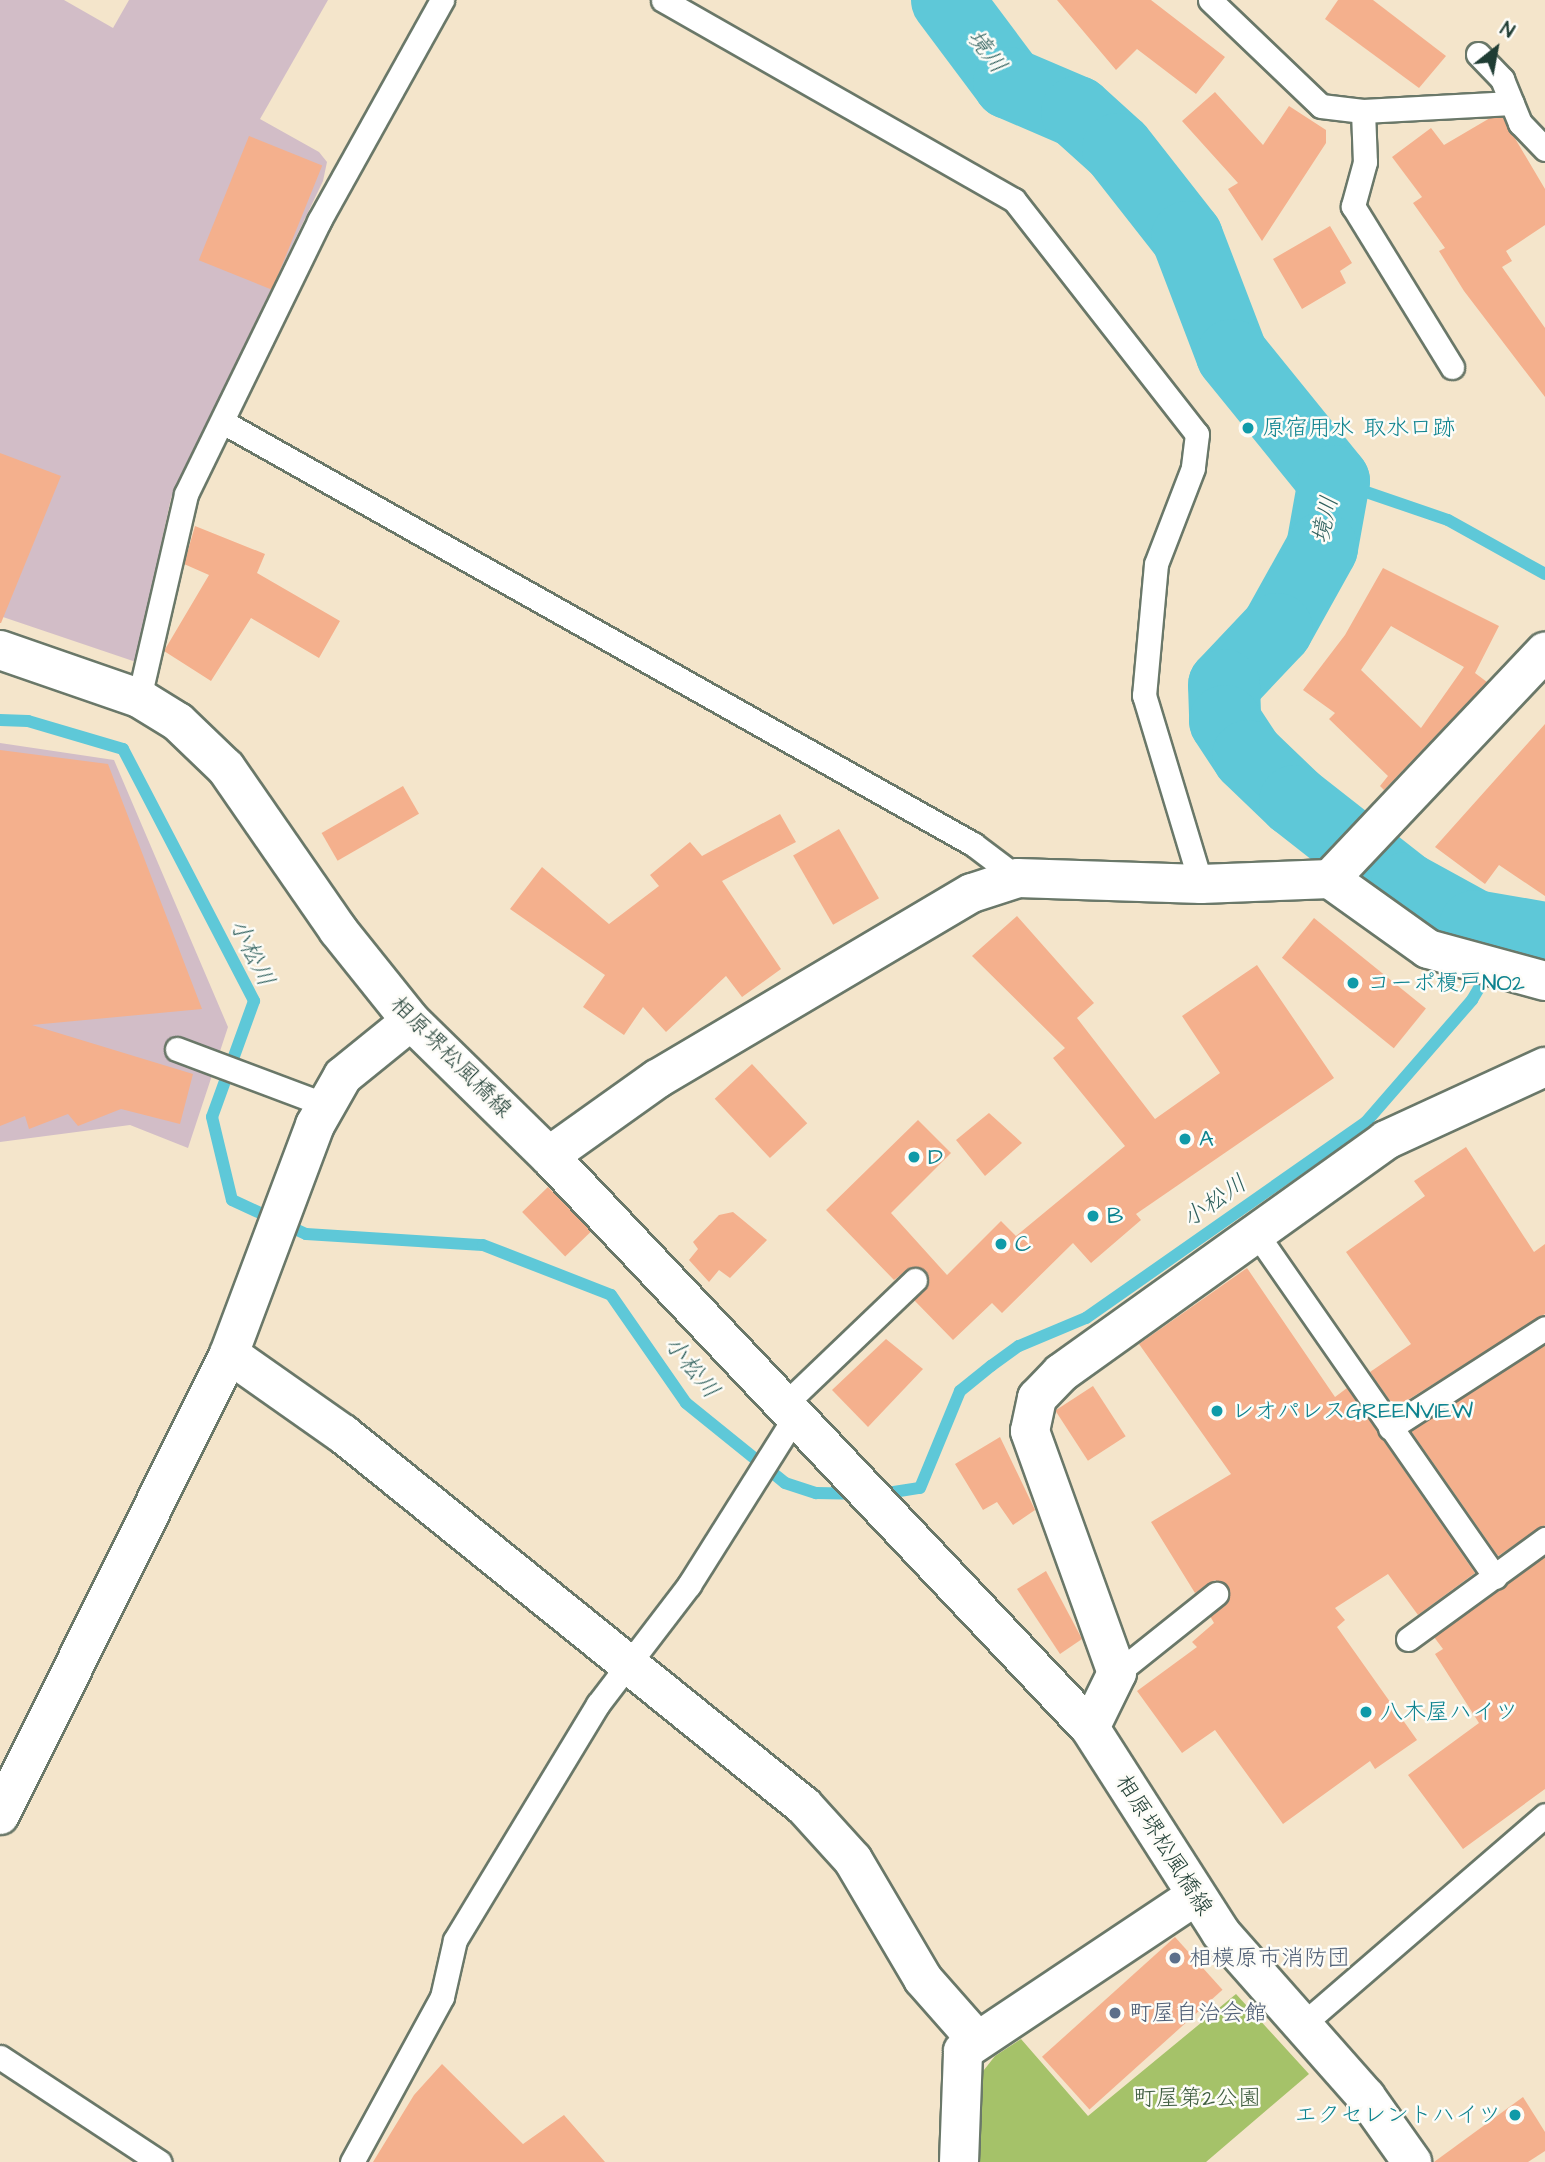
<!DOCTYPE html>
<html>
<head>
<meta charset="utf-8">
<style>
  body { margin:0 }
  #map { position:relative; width:1545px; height:2162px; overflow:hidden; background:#f4e5cb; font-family:"Architects Daughter","Klee One",sans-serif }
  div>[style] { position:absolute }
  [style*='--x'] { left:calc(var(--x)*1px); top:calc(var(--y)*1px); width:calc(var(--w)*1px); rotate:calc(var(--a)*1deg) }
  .industrial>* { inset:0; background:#d2bdc7 }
  .green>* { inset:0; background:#a5c269 }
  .stream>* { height:12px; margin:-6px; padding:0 6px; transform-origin:6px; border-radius:6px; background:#5ec8d8 }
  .river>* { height:72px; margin:-36px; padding:0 36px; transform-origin:36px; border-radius:36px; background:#5ec8d8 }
  .building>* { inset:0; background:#f4b08d; transform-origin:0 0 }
  .roads { filter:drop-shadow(2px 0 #6a7869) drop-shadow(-2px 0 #6a7869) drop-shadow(0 2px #6a7869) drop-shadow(0 -2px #6a7869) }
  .lane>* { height:23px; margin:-11.5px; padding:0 11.5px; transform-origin:11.5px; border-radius:11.5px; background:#fff }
  .street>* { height:38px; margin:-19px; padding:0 19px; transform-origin:19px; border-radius:19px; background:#fff }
  .secondary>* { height:38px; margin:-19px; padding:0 19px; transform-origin:19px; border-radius:19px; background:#fff }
  .dots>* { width:19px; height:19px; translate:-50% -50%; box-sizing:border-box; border:4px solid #fdfcf7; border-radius:50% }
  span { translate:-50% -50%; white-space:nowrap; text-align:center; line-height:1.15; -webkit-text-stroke:5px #fdfcf7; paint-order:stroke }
  .culture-label { font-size:23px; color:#0d838f }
  .left { translate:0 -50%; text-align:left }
  .right { translate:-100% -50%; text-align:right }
  .street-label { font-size:23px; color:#1f3d34 }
  .service-label { font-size:23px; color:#4e5e75 }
  .park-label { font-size:23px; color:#405e41 }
  .water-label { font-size:24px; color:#2f605d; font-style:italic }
  .north { position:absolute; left:1461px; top:14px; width:70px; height:70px; -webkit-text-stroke:5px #fdfcf7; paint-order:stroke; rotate:31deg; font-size:19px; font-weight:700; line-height:28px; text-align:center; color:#1f3d34 }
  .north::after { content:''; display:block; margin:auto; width:24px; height:32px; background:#1f3d34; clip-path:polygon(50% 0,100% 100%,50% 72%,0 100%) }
</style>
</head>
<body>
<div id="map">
  <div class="industrial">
    <i style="clip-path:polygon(0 0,64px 0,113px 28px,129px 0,328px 0,260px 119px,319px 152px,327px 162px,323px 181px,171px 498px,136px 662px,0 616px)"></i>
    <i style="clip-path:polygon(0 743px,114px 760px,228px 1027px,188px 1148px,130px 1125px,0 1142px)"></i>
  </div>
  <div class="green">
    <i style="clip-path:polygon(1236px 1994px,1309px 2074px,1206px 2162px,979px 2162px,980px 2075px,995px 2056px,1021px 2039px,1088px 2116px)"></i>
  </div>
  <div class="stream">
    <i style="--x:1334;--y:481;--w:120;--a:18.9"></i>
    <i style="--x:1448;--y:520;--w:111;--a:29.1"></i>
    <i style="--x:0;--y:720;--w:28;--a:2"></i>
    <i style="--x:28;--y:721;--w:99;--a:16.4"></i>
    <i style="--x:123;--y:749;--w:284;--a:62.5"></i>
    <i style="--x:254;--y:1001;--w:123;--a:109.9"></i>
    <i style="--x:212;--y:1117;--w:85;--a:76.5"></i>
    <i style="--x:232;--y:1200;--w:81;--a:24.7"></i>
    <i style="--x:306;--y:1234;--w:177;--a:3.6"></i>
    <i style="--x:483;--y:1245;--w:137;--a:21.3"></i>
    <i style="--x:611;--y:1295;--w:131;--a:55.2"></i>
    <i style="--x:686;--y:1403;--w:127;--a:38.9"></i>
    <i style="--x:785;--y:1483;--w:33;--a:18"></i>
    <i style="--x:816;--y:1493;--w:39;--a:1"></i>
    <i style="--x:881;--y:1494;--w:39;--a:-9"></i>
    <i style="--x:920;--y:1488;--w:105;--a:-67.6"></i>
    <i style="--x:960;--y:1391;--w:40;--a:-39"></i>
    <i style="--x:991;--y:1366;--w:34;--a:-36"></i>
    <i style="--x:1019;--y:1346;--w:73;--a:-22.7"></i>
    <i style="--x:1086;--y:1318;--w:342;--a:-35"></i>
    <i style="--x:1366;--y:1122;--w:162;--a:-49"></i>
    <i style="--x:1472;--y:1000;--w:79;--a:-59.5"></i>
  </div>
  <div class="river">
    <i style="--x:947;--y:0;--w:104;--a:53.2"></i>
    <i style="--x:1009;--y:83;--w:74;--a:23.1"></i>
    <i style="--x:1077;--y:112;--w:55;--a:42.1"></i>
    <i style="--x:1118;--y:149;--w:112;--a:51.9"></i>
    <i style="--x:1187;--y:237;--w:126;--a:69.1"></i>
    <i style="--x:1232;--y:355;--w:162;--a:51"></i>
    <i style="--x:1334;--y:481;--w:68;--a:100.2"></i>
    <i style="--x:1322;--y:548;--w:93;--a:119.1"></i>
    <i style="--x:1277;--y:629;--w:77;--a:133.4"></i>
    <i style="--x:1224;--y:685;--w:36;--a:88"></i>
    <i style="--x:1225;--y:721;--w:42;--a:56.7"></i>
    <i style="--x:1248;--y:756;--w:65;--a:43.8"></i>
    <i style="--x:1295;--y:801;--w:141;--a:38.1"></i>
    <i style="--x:1406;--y:888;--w:79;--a:28.8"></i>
    <i style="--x:1475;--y:926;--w:71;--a:9.7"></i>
  </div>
  <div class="building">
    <i style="clip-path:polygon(1057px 0,1151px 0,1225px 57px,1196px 94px,1137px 49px,1116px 70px)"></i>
    <i style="clip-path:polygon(1338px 0,1373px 0,1446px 56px,1419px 88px,1325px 19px)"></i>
    <i style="clip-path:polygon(1215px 92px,1263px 145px,1289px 106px,1326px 130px,1326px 143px,1262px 241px,1228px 189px,1238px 183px,1182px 121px)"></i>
    <i style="clip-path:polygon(1490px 118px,1503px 118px,1545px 189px,1545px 225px,1506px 251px,1512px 261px,1502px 267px,1545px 328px,1545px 397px,1464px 291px,1439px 251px,1445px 248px,1413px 203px,1422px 197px,1392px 157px,1431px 128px,1444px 145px)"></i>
    <i style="left:249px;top:136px;width:79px;height:134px;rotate:22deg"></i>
    <i style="clip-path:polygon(1330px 226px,1352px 263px,1340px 271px,1346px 283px,1302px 309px,1273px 259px)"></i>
    <i style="clip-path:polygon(0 453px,61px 476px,1px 623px,0 623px)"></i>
    <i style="clip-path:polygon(195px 526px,265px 554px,257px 573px,340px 621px,319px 658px,251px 618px,211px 681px,164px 651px,209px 575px,184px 564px)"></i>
    <i style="clip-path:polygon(evenodd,1383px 568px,1499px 626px,1475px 673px,1487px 682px,1384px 790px,1380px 786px,1388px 776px,1329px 719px,1335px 713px,1303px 690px,1345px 635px,1383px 568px,1391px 626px,1464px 667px,1421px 728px,1361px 670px,1391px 626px)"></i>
    <i style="clip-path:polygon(1545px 724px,1545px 896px,1499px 865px,1485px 884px,1435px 847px)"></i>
    <i style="clip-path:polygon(0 750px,108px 764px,202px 1009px,32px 1025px,193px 1074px,180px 1124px,121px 1109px,78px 1126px,68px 1114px,29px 1129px,25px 1116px,0 1126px)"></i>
    <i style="left:403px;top:786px;width:32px;height:94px;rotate:60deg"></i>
    <i style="clip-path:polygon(780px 814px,796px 842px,722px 881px,781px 969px,742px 997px,726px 976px,666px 1032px,643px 1007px,624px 1035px,583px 1007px,605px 975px,510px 909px,542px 867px,609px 924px,659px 886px,650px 875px,690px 842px,702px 856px)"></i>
    <i style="left:839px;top:829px;width:80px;height:53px;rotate:60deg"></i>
    <i style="clip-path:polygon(1017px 916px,1094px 1003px,1077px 1018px,1155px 1119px,1220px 1073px,1182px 1016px,1257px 965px,1334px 1078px,1136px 1214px,1141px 1220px,1091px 1263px,1073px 1243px,1002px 1313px,992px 1303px,953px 1340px,914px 1300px,928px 1285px,925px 1270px,911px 1267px,894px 1280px,826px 1210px,918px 1120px,951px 1153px,891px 1213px,947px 1275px,1001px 1221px,1016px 1236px,1125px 1146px,1053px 1058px,1065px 1048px,972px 956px)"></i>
    <i style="left:1314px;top:918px;width:144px;height:51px;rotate:39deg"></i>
    <i style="left:752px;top:1064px;width:81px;height:51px;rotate:47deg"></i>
    <i style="clip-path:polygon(989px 1113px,1022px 1143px,985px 1176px,956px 1140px)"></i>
    <i style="clip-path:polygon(1466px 1147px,1534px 1252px,1545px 1244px,1545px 1314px,1395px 1408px,1370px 1372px,1411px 1344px,1346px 1252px,1425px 1196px,1414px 1181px)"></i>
    <i style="left:548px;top:1187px;width:62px;height:36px;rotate:46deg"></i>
    <i style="clip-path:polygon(733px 1212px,767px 1240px,730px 1278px,719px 1270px,709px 1282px,689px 1260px,698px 1249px,693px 1242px,719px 1215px)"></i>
    <i style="clip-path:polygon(1247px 1268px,1335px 1397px,1347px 1388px,1475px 1573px,1418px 1615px,1388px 1574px,1335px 1608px,1345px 1620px,1337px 1627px,1417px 1740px,1375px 1769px,1370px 1761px,1283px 1824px,1215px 1730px,1182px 1753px,1137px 1691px,1197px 1647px,1192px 1642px,1214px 1623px,1210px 1616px,1230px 1593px,1215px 1580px,1195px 1593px,1151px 1522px,1231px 1474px,1139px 1344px)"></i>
    <i style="clip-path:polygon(886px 1339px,923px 1369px,868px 1427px,832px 1390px)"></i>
    <i style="clip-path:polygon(1545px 1345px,1545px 1525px,1498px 1556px,1411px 1431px)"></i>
    <i style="left:1093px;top:1386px;width:60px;height:45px;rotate:57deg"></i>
    <i style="clip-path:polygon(1000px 1437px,1035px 1510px,1013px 1525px,997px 1502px,983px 1510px,955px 1464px)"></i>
    <i style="clip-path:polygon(1545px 1556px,1545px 1789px,1463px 1849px,1408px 1775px,1479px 1723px,1435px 1654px,1443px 1649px,1434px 1637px)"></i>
    <i style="clip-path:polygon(1046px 1571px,1082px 1639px,1060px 1654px,1017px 1589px)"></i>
    <i style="left:1175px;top:1937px;width:71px;height:179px;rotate:48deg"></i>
    <i style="clip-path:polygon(442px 2064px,523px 2144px,564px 2115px,605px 2162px,373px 2162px,414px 2095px)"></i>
    <i style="clip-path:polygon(1523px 2097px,1545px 2132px,1545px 2151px,1528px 2162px,1434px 2162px)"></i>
  </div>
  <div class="roads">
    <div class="lane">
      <i style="--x:663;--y:0;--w:404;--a:29.7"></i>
      <i style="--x:1014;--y:200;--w:297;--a:52"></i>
      <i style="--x:1197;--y:434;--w:34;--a:97"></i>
      <i style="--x:1193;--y:468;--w:103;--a:111.1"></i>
      <i style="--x:1156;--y:564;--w:132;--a:95.2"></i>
      <i style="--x:1144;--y:695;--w:197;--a:73.2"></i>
      <i style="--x:1210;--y:0;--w:153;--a:43.7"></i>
      <i style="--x:1321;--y:106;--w:42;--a:6.8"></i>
      <i style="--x:1363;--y:111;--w:149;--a:-3.1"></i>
      <i style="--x:1478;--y:54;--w:35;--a:46"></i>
      <i style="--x:1502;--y:79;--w:48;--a:67.8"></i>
      <i style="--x:1520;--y:123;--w:36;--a:46"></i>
      <i style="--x:1363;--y:111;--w:51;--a:87.8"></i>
      <i style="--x:1365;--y:162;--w:46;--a:105.3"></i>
      <i style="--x:1353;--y:206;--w:189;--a:58.4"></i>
      <i style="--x:223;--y:422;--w:861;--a:29.37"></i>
      <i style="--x:973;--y:844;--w:56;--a:37.1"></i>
      <i style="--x:139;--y:698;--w:209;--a:-77"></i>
      <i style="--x:186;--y:494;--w:304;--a:-64"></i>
      <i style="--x:319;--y:221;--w:253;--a:-60.9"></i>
      <i style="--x:177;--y:1049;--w:159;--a:20.6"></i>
      <i style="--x:1256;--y:1233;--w:419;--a:55.2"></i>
      <i style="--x:784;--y:1405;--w:181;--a:-43.7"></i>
      <i style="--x:1390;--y:1428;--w:184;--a:-32.8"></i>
      <i style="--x:1408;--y:1639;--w:170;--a:-36.1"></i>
      <i style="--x:1117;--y:1673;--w:127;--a:-38.6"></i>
      <i style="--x:1302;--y:2025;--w:321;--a:-40.8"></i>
      <i style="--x:0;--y:2057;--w:191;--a:33.4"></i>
      <i style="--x:352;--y:2162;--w:188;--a:-61.4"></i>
      <i style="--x:442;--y:1997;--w:58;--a:-77.2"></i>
      <i style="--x:455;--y:1940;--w:276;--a:-58.8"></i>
      <i style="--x:598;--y:1704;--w:150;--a:-52.6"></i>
      <i style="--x:689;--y:1585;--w:199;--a:-57.8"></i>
    </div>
    <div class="street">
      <i style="--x:1330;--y:879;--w:120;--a:35.5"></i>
      <i style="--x:1428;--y:949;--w:121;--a:15.3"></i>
      <i style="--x:549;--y:1156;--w:133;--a:-35.5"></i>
      <i style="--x:657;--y:1079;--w:366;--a:-30.6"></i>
      <i style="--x:972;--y:893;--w:48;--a:-18.1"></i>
      <i style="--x:1018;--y:878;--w:183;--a:1.9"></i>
      <i style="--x:1201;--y:884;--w:129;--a:-2.2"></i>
      <i style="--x:1330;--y:879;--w:313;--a:-46.6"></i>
      <i style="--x:229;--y:1354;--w:139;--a:35.1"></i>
      <i style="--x:343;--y:1434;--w:592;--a:38.9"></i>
      <i style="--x:804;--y:1806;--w:73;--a:47.8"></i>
      <i style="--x:853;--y:1860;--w:138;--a:59.5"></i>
      <i style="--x:923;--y:1979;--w:79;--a:48.6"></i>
      <i style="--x:1090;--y:1728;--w:61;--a:-63.9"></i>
      <i style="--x:1117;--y:1673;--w:257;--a:-109.8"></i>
      <i style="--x:1030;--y:1431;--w:34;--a:-78"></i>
      <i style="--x:1037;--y:1398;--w:35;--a:-46"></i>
      <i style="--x:1061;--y:1373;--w:400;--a:-35.6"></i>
      <i style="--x:1386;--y:1140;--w:175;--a:-24.7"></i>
      <i style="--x:0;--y:1815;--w:515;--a:-63.58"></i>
      <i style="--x:229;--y:1354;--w:245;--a:-69.4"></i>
      <i style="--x:315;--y:1125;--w:56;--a:-60.3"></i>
      <i style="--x:343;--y:1076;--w:87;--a:-39"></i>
      <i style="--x:959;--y:2162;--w:111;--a:-87.9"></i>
      <i style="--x:963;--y:2051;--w:279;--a:-33.7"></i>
    </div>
    <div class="secondary">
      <i style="--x:0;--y:650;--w:147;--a:19.1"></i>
      <i style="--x:139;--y:698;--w:46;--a:31.6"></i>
      <i style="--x:178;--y:722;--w:66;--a:43.8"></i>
      <i style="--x:226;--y:768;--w:197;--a:55.3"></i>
      <i style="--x:338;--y:930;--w:117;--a:51.3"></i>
      <i style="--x:411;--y:1021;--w:193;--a:44.4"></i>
      <i style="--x:549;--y:1156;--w:787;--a:46.6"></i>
      <i style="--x:1090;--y:1728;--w:243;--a:57.4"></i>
      <i style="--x:1221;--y:1933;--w:219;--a:48.5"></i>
      <i style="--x:1366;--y:2097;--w:80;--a:54.7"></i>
    </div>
  </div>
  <div class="dots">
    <i style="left:1248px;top:428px;background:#0f9aa8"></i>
    <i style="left:1353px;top:983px;background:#0f9aa8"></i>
    <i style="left:1185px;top:1139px;background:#0f9aa8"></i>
    <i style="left:914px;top:1157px;background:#0f9aa8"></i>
    <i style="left:1093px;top:1216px;background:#0f9aa8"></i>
    <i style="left:1001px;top:1244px;background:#0f9aa8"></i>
    <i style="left:1217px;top:1411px;background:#0f9aa8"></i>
    <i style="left:1366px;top:1712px;background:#0f9aa8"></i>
    <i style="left:1175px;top:1958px;background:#5c6f8a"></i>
    <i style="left:1115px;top:2013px;background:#5c6f8a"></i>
    <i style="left:1515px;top:2115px;background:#0f9aa8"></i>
  </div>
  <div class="culture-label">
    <span class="left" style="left:1262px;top:428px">原宿用水 取水口跡</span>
    <span class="left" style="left:1367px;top:983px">コーポ榎戸NO2</span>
    <span class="left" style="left:1199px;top:1139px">A</span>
    <span class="left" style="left:928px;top:1157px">D</span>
    <span class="left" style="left:1107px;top:1216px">B</span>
    <span class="left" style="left:1015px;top:1244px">C</span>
    <span class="left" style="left:1231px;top:1411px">レオパレスGREENVIEW</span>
    <span class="left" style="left:1380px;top:1712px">八木屋ハイツ</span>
    <span class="right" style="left:1501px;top:2115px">エクセレントハイツ</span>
  </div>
  <div class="street-label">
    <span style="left:451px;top:1057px;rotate:45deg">相原堺松風橋線</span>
    <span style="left:1164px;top:1845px;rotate:58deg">相原堺松風橋線</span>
  </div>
  <div class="service-label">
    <span class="left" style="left:1189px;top:1958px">相模原市消防団</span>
    <span class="left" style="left:1129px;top:2013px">町屋自治会館</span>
  </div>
  <div class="park-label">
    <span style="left:1197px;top:2098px">町屋第2公園</span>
  </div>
  <div class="water-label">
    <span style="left:986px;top:52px;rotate:53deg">境川</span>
    <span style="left:1326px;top:520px;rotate:-77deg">境川</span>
    <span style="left:251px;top:953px;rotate:64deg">小松川</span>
    <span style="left:1215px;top:1202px;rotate:-35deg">小松川</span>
    <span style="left:691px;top:1368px;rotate:51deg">小松川</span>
  </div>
  <div class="north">N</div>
</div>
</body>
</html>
